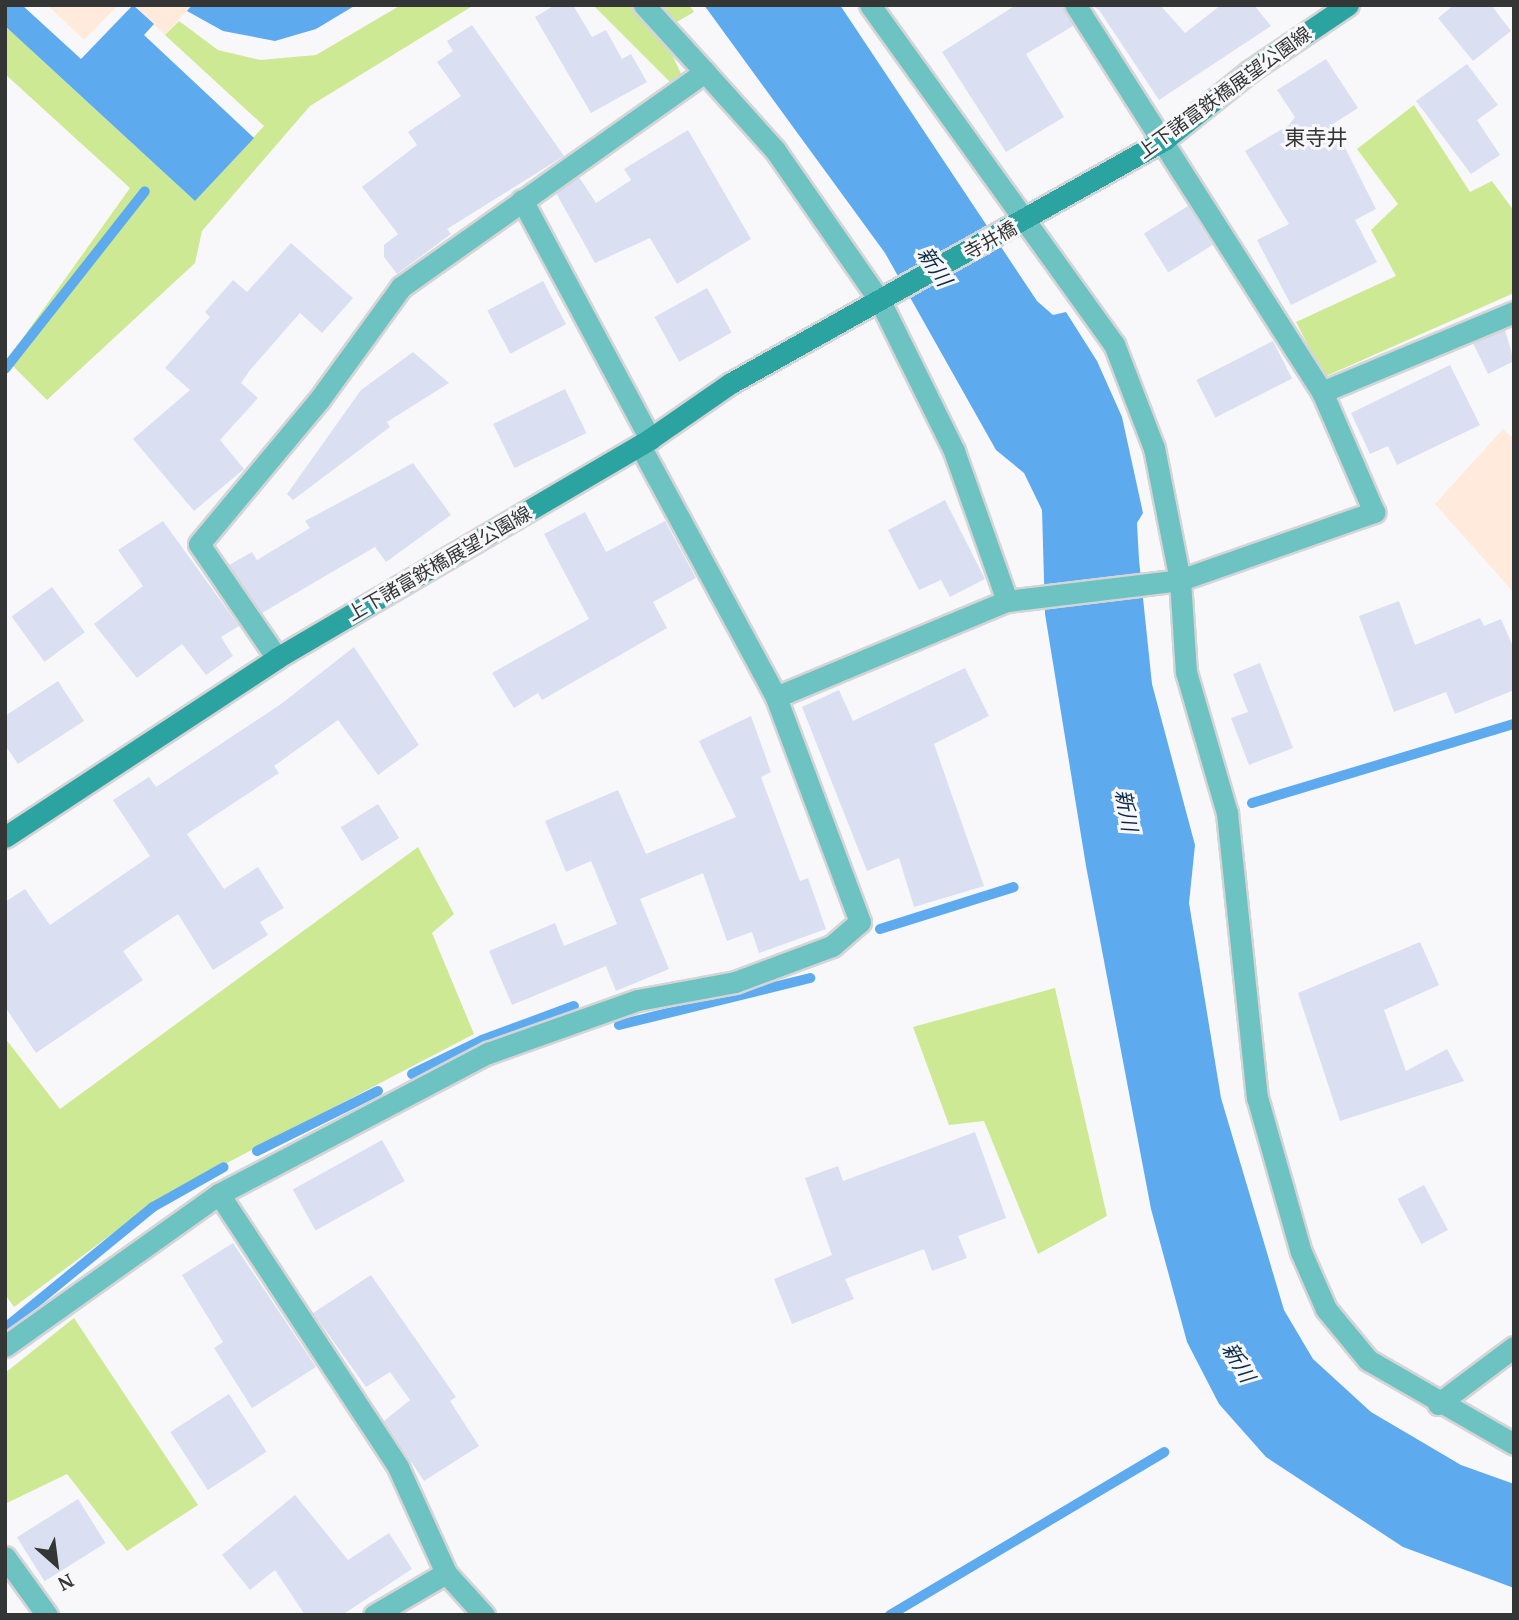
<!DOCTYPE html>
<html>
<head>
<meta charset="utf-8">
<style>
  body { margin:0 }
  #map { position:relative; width:1519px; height:1620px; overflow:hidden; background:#f8f8fa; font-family:"PT Serif","Noto Sans JP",serif }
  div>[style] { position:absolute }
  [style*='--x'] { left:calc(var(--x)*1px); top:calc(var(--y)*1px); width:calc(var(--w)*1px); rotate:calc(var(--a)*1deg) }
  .industrial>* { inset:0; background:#ffeadb }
  .green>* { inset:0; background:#cee993 }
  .water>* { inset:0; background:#5daaef }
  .stream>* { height:10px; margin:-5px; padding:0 5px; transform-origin:5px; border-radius:5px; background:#5daaef }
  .building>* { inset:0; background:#dae0f2; transform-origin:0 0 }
  .roads { filter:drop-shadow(2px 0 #d5d5d7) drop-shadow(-2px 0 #d5d5d7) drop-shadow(0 2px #d5d5d7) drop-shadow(0 -2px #d5d5d7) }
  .street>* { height:21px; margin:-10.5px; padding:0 10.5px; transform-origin:10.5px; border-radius:10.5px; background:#6cc3c1 }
  .secondary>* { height:21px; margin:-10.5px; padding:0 10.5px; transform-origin:10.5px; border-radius:10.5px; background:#2aa3a1 }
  span { translate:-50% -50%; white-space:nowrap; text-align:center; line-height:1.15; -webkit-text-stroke:6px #f8f8fa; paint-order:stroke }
  .street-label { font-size:19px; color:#343535 }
  .neighbourhood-label { font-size:21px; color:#343535 }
  .water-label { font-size:21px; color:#0a2b47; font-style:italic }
  .frame { position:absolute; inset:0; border:7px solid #343535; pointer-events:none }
  .north { position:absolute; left:21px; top:1529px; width:70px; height:70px; -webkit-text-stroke:5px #f8f8fa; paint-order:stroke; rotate:152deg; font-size:19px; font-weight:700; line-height:28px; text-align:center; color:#343535 }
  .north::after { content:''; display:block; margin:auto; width:24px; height:32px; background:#343535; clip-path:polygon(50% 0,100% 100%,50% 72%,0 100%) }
</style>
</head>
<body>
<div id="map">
  <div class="industrial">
    <i style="clip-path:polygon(47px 5px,118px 5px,84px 40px)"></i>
    <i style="clip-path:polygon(133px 5px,192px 5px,165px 35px)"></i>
    <i style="clip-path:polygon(1503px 429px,1514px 439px,1514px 593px,1435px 504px)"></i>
  </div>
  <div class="green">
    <i style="clip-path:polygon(401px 5px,474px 5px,310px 106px,202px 231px,195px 263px,47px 400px,7px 360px,130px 188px,5px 74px,5px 26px,195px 201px,264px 126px,165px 35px,179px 21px,218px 50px,260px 60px,316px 55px)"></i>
    <i style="clip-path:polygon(593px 5px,689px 5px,694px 12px,661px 31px,683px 78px,674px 86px)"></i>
    <i style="clip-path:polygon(1414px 105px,1470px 192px,1492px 181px,1514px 211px,1514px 293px,1324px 377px,1296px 322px,1396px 276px,1371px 230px,1398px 204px,1357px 149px)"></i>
    <i style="clip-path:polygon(418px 847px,454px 914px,432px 933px,474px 1034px,160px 1198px,14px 1307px,5px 1294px,5px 1038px,60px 1109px)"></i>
    <i style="clip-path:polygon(1055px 988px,1107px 1216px,1038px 1254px,984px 1121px,949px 1125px,913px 1027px)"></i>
    <i style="clip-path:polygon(74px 1318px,198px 1505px,127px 1551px,67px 1474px,5px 1504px,5px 1373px)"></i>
  </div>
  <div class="water">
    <i style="clip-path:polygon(5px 5px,22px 5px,81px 59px,133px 5px,154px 24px,144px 35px,254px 138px,195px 201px,5px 26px)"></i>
    <i style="clip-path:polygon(192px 5px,356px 5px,316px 29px,275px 41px,223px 31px,187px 11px)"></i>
    <i style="clip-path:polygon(704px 5px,840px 5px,1037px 301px,1053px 315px,1066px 312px,1097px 361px,1122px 417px,1143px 513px,1137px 523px,1139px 560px,1152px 684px,1195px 845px,1189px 903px,1221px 1098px,1284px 1310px,1313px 1359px,1371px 1412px,1461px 1465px,1514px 1484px,1514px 1588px,1403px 1547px,1266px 1457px,1219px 1404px,1187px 1342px,1151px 1209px,1086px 866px,1045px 614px,1042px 510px,1024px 473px,996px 450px,885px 253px)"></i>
  </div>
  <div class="stream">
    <i style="--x:5;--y:369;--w:226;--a:-51.8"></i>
    <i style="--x:1252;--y:803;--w:274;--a:-16.8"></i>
    <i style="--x:880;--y:929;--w:140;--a:-17.4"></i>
    <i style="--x:619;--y:1025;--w:197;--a:-13.8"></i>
    <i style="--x:412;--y:1074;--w:78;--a:-25.9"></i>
    <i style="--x:482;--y:1040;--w:98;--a:-20.3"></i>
    <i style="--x:257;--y:1151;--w:135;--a:-26.4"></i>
    <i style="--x:5;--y:1328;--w:191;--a:-39.3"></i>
    <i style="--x:153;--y:1207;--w:81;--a:-29.4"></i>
    <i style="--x:890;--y:1615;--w:319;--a:-30.7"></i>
  </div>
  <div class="building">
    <i style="clip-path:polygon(555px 5px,573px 5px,592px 37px,606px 30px,622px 59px,631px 54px,647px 82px,591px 113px,535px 17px)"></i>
    <i style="clip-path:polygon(1016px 5px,1062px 5px,1073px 26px,1026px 54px,1064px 117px,1006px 152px,942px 52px)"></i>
    <i style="clip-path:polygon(1091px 5px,1160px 5px,1185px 33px,1221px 5px,1254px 5px,1271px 26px,1159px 100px,1099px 10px)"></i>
    <i style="clip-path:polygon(1454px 5px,1491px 5px,1511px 31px,1473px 61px,1438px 18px)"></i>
    <i style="clip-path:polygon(472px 25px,564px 156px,447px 229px,451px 234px,397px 274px,384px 257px,384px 245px,398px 234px,362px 187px,417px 145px,408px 132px,461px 96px,437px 62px,453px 51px,447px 41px)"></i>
    <i style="clip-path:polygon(1326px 59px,1358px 108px,1333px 124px,1376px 209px,1355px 220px,1377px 262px,1291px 305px,1257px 240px,1289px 224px,1245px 151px,1289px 125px,1295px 117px,1277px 90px)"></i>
    <i style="clip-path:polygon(1467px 64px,1498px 105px,1477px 120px,1500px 155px,1471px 174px,1416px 101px)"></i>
    <i style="clip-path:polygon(688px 130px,751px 239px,677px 284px,650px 238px,595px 263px,556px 193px,579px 177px,596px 203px,631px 180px,624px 169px)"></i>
    <i style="left:1188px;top:206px;width:46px;height:52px;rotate:58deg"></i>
    <i style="clip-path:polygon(291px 243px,353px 298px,322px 333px,300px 313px,250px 370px,241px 383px,258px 398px,220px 440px,244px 469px,194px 511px,133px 439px,190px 390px,165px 368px,210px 317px,205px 312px,233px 280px,247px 292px)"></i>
    <i style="left:543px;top:281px;width:49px;height:63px;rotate:62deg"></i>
    <i style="left:707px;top:288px;width:51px;height:60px;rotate:61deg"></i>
    <i style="clip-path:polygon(1505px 330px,1514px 361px,1488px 374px,1473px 343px)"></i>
    <i style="left:1273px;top:341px;width:42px;height:86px;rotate:63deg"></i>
    <i style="clip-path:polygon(413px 352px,449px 383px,387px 422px,390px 427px,293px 500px,287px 494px,361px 390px)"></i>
    <i style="clip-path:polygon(1450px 365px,1480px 425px,1397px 465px,1388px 446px,1370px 454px,1351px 413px)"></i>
    <i style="left:565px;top:389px;width:49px;height:80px;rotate:64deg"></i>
    <i style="clip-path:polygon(413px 463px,451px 515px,386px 562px,375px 547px,262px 613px,229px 565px,252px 552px,257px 560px,310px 528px,305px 521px)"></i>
    <i style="clip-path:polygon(945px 500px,985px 579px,950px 597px,941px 580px,919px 590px,888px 530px)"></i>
    <i style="clip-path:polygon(585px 512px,606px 552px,665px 521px,696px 578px,653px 602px,667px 628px,542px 700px,538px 693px,514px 708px,492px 673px,589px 619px,544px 534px)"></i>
    <i style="clip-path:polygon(163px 521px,239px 626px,221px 637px,233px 656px,206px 675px,182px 644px,137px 678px,94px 624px,143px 586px,118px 550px)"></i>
    <i style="left:52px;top:587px;width:56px;height:50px;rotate:54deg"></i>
    <i style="clip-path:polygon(1399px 601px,1415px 645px,1480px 618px,1484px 626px,1501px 619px,1514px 649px,1514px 690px,1455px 714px,1446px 692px,1394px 712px,1359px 616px)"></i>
    <i style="clip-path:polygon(354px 647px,419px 745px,378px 775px,338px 720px,274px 766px,279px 773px,187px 834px,224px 889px,258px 867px,284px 908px,260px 922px,268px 935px,213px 970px,178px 914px,123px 951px,143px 980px,36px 1053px,5px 1007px,5px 902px,25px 889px,50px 925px,150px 856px,113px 800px,149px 777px,156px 787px,281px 704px)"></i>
    <i style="clip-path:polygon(1260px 663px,1293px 748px,1249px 765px,1231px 718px,1248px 712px,1233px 674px)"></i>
    <i style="clip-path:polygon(965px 668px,989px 716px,934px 744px,984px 886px,914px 907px,899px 858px,867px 871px,802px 707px,839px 690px,853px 721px)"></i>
    <i style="clip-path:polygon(58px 681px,84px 721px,18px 764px,5px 745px,5px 716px)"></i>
    <i style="clip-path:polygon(751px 716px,771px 772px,761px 777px,800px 881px,808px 878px,826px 929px,759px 953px,752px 932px,727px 941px,703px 873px,640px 899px,669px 969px,616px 991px,606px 966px,512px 1005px,489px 951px,555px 923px,564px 946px,617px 924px,591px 861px,566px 872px,545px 821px,618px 790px,646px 854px,736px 817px,699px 741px)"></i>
    <i style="left:378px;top:804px;width:40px;height:44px;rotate:58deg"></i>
    <i style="clip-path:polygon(1420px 942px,1439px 985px,1384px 1010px,1406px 1071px,1447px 1049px,1464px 1081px,1340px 1121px,1298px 993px)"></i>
    <i style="clip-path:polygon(975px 1132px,1006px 1218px,958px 1236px,967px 1258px,932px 1271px,924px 1249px,845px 1279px,854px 1299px,792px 1324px,774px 1279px,832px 1255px,805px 1178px,838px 1166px,843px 1181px)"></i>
    <i style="left:382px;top:1140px;width:47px;height:102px;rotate:61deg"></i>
    <i style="left:1424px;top:1185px;width:51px;height:30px;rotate:62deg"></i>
    <i style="clip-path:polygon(233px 1243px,316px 1367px,252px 1408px,214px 1348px,223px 1342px,182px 1275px)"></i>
    <i style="clip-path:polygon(371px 1275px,456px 1397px,450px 1401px,479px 1446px,424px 1481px,384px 1421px,410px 1400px,390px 1372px,366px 1387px,313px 1313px)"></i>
    <i style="left:229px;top:1394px;width:69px;height:70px;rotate:57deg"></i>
    <i style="clip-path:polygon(295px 1495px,348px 1560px,389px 1533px,412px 1569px,342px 1615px,305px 1615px,275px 1570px,250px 1590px,222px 1555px)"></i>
    <i style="left:78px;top:1499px;width:52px;height:72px;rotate:58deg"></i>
  </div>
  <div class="roads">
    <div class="street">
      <i style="--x:870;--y:5;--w:418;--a:54.3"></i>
      <i style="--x:1114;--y:344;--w:111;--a:69"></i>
      <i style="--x:1154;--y:448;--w:135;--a:78.9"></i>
      <i style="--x:1180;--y:580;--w:92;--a:86.3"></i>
      <i style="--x:1186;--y:672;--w:147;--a:73.8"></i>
      <i style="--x:1227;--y:813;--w:286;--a:84"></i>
      <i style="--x:1257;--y:1097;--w:161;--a:74.2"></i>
      <i style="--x:1301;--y:1252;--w:62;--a:66.3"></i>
      <i style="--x:1326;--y:1309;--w:66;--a:50.5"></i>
      <i style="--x:1368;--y:1360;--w:168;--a:29.9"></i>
      <i style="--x:705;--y:72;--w:105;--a:48.1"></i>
      <i style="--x:775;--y:150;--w:184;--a:55.2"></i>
      <i style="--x:880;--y:301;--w:167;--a:63.7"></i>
      <i style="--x:954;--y:451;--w:159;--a:70.5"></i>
      <i style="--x:522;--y:200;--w:271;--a:61.8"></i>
      <i style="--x:1322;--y:392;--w:208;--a:-22.6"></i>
      <i style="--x:277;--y:658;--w:138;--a:-124.4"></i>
      <i style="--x:199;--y:544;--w:187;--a:-50.2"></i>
      <i style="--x:319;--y:400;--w:140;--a:-54"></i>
      <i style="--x:401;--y:287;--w:372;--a:-35.3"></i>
      <i style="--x:705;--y:72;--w:91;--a:-132.3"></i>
      <i style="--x:776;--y:697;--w:250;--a:-22.6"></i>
      <i style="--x:1007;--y:601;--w:174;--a:-6.9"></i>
      <i style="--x:1180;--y:580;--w:206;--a:-19.3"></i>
      <i style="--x:1374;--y:512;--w:131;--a:-113.4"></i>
      <i style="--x:1322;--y:392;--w:459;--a:-122.5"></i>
      <i style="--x:219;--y:1194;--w:326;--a:56.7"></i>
      <i style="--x:398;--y:1467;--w:116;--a:65.6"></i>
      <i style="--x:446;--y:1573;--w:57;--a:47.9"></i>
      <i style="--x:5;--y:1346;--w:262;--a:-35.4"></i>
      <i style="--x:219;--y:1194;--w:304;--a:-27.7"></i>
      <i style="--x:488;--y:1053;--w:159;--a:-19.5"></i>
      <i style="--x:638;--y:1000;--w:99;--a:-10.5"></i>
      <i style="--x:735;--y:982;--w:103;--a:-20.4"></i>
      <i style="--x:832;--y:946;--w:37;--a:-41"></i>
      <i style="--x:860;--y:922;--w:240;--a:-110.5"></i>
      <i style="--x:776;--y:697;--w:286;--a:-118.4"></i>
      <i style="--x:1438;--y:1404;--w:95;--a:-36.9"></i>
      <i style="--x:5;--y:1557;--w:72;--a:54.1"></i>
      <i style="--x:374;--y:1615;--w:83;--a:-30.3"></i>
    </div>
    <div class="secondary">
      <i style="--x:5;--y:837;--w:326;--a:-33.3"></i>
      <i style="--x:277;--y:658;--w:433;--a:-30.4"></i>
      <i style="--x:650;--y:439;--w:98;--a:-34.7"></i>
      <i style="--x:731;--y:383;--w:497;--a:-29.3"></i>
      <i style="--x:1164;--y:140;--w:110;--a:-38.7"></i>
      <i style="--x:1250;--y:71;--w:118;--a:-34"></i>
    </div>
  </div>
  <div class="street-label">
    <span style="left:1224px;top:92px;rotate:-36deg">上下諸富鉄橋展望公園線</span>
    <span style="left:990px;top:240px;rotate:-29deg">寺井橋</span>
    <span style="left:439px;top:563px;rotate:-30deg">上下諸富鉄橋展望公園線</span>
  </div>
  <div class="neighbourhood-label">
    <span style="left:1316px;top:137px">東寺井</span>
  </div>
  <div class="water-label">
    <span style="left:935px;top:266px;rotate:56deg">新川</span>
    <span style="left:1127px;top:810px;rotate:80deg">新川</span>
    <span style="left:1239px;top:1362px;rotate:59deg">新川</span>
  </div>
  <div class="frame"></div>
  <div class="north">N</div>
</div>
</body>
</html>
